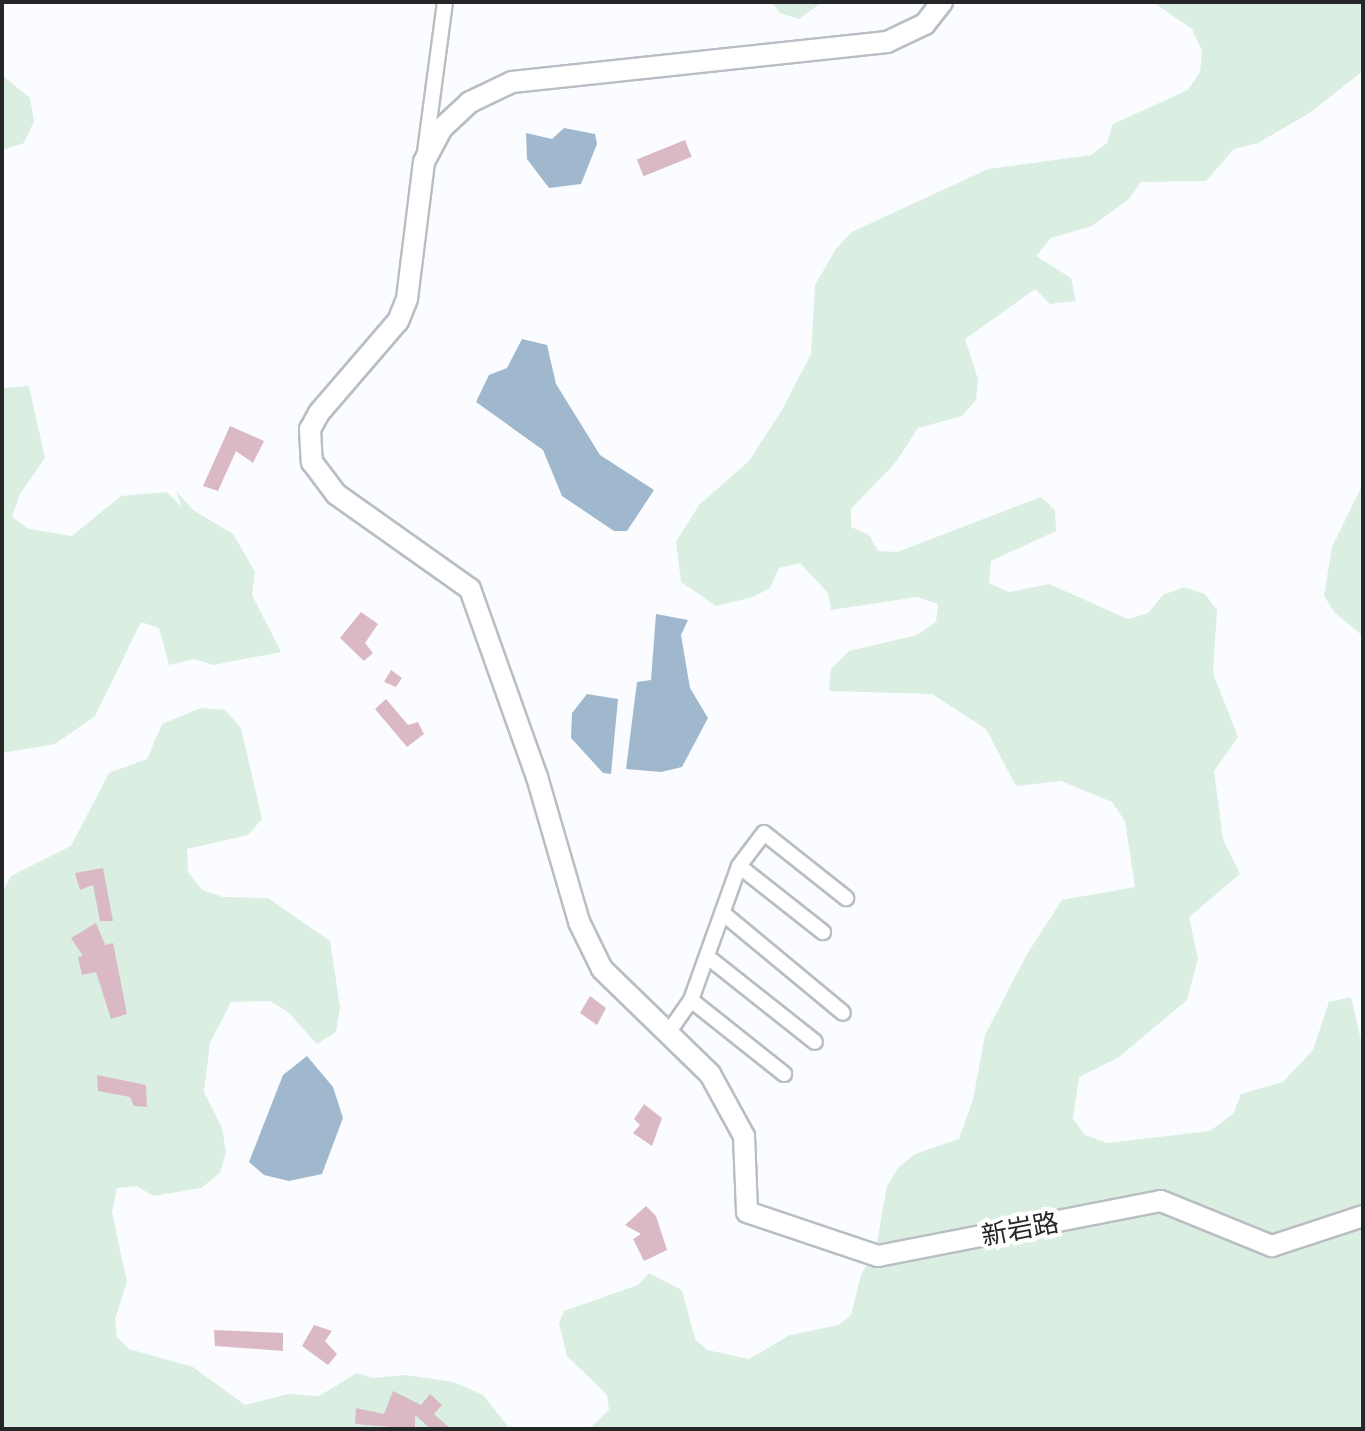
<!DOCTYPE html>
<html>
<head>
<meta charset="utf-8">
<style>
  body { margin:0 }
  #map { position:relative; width:1365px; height:1431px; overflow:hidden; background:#fafcff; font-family:"IBM Plex Serif","Noto Sans SC",serif }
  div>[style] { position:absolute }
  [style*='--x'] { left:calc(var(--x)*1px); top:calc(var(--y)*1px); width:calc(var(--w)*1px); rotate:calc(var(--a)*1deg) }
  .green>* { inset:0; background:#dbeee2 }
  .water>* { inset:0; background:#a0b8cd }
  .building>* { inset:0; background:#dab9c4; transform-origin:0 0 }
  .roads { filter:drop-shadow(2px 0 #b8bec4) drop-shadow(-2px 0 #b8bec4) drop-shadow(0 2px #b8bec4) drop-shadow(0 -2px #b8bec4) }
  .street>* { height:14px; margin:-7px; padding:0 7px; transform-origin:7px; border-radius:7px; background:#fff }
  .secondary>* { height:20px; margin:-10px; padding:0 10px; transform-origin:10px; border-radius:10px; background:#fff }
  span { translate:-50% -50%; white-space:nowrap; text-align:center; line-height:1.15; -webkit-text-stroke:8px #fff; paint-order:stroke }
  .street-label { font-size:26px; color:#242628 }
  .frame { position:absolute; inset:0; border:4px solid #242628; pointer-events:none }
</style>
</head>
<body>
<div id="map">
  <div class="green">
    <i style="clip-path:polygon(772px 2px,822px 2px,799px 19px,780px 13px)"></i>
    <i style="clip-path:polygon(1153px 2px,1363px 2px,1363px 71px,1311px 112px,1258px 143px,1234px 149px,1206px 181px,1141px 182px,1129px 199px,1092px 226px,1051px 238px,1036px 256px,1071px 278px,1076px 301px,1050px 304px,1035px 289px,965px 339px,978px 379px,976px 400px,962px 416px,918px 428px,896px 462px,851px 509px,851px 527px,869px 535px,878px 551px,897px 552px,1041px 497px,1055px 510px,1056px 531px,991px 561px,989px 583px,1009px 592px,1049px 584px,1128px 619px,1148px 613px,1163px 595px,1184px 587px,1205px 594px,1217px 610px,1213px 673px,1238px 737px,1214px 771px,1223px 839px,1240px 874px,1189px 917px,1198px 959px,1187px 1000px,1119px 1057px,1079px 1077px,1073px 1119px,1085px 1135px,1107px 1143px,1210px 1131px,1233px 1114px,1241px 1094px,1283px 1082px,1313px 1050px,1329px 1002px,1351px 997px,1363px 1049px,1363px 1429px,589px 1429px,609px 1410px,607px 1395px,567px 1356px,559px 1323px,564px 1311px,638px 1285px,649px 1273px,682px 1290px,695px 1339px,707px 1350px,749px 1359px,790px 1335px,839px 1325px,851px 1315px,861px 1275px,876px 1247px,887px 1186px,898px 1168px,915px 1154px,959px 1139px,973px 1100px,985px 1035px,1027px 954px,1062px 900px,1135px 887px,1125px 821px,1112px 802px,1061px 781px,1016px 786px,986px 729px,932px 694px,829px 691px,831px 669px,849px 651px,917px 635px,936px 622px,938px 604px,917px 597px,831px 610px,828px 593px,800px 563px,779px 568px,770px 588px,753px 597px,716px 606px,681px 582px,676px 542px,699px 505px,749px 461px,782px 410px,811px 354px,815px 285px,836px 249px,852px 232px,988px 169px,1091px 155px,1107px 143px,1113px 124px,1188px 90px,1200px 72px,1202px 51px,1192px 29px)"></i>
    <i style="clip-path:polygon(2px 75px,30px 98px,34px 121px,24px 143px,2px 150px)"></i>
    <i style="clip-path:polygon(29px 386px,45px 458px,20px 494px,12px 517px,29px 529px,72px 536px,121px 496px,167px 492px,182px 507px,176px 491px,193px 510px,233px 534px,255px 572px,252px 595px,281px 652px,213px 665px,194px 659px,169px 665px,159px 628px,141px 622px,95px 716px,55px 744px,2px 753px,2px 388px)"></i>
    <i style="clip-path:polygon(1363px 484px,1363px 636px,1335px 613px,1324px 596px,1332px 547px)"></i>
    <i style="clip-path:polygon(201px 708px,225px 710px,241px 728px,262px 819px,248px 835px,187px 849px,188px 872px,202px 890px,223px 897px,268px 898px,330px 941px,340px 1007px,336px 1032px,317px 1044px,288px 1012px,270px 1001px,231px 1002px,210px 1043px,204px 1092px,222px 1128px,226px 1152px,220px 1173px,201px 1188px,154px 1196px,136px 1186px,117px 1188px,112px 1212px,127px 1282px,115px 1319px,117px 1337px,129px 1349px,193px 1367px,245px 1405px,288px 1394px,319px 1396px,357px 1373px,372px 1378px,405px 1375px,454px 1382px,483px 1395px,510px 1429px,2px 1429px,2px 893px,11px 876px,71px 846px,109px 773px,147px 759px,162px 724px)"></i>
  </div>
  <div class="water">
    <i style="clip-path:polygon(564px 128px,595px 134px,597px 144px,581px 184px,549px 188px,527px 159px,526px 133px,552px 139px)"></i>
    <i style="clip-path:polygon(522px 339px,547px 345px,556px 384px,600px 455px,654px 490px,627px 531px,614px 531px,562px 496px,543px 450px,476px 402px,489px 375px,507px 368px)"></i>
    <i style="clip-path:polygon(656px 614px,688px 620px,681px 635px,690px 688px,708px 718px,682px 767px,661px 772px,626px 769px,637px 682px,651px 680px)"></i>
    <i style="clip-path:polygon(587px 694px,618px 699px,611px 774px,603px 773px,571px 738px,572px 713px)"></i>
    <i style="clip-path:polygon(307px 1056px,333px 1087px,343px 1118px,322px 1174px,289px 1181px,264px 1175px,249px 1162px,283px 1075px)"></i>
  </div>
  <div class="building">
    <i style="left:685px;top:140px;width:18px;height:52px;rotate:68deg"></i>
    <i style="clip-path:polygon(230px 426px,264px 441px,253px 463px,236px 451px,218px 491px,203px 486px)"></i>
    <i style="clip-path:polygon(361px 612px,378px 624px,365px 643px,373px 653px,364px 661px,340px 638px)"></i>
    <i style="clip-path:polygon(391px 670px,402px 678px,396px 687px,384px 682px)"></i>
    <i style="clip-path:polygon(386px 699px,408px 725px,418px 722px,424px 734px,407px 747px,375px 709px)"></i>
    <i style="clip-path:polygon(103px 868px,113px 921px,100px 921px,93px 885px,80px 890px,75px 873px)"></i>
    <i style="clip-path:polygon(96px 923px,105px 945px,113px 943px,127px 1014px,111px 1019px,96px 972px,82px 975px,78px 957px,83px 956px,71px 938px)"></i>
    <i style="clip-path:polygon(590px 996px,606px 1008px,597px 1025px,580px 1013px)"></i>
    <i style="clip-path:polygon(97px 1075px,146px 1085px,147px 1107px,134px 1106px,130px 1097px,98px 1091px)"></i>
    <i style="clip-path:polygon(644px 1104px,662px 1118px,652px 1146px,633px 1133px,640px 1125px,634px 1119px)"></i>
    <i style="clip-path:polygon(646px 1206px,656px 1216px,667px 1250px,644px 1261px,633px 1239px,641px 1234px,625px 1225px)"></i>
    <i style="clip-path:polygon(314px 1325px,332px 1331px,325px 1341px,337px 1354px,328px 1365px,302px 1346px)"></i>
    <i style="clip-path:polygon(214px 1330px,283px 1333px,283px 1351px,215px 1346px)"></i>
    <i style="clip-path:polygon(393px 1391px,421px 1405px,430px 1394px,442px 1405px,434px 1414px,451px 1429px,431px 1429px,415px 1415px,415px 1429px,355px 1424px,356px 1408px,384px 1414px)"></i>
  </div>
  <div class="roads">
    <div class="street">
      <i style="--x:425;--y:152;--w:151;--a:-82.4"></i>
      <i style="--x:739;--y:866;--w:107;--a:38.2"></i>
      <i style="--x:725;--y:915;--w:153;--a:39.7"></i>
      <i style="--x:709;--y:958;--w:135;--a:38.4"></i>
      <i style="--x:691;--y:1000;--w:119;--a:38.5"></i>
      <i style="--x:668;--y:1033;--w:40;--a:-55.1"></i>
      <i style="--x:691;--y:1000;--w:142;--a:-70.3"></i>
      <i style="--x:739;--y:866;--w:41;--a:-52.9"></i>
      <i style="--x:764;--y:833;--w:105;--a:38.4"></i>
    </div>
    <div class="secondary">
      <i style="--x:942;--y:2;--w:28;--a:128"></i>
      <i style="--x:925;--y:24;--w:42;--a:154.7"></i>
      <i style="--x:887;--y:42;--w:377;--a:173.9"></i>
      <i style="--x:512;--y:82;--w:47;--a:154.5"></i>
      <i style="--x:470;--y:102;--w:38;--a:137"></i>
      <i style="--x:442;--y:128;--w:38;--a:118"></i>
      <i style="--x:424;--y:162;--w:138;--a:97.1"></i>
      <i style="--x:407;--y:299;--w:24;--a:112"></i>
      <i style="--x:398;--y:321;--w:121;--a:130.7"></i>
      <i style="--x:319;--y:413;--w:18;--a:119"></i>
      <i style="--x:310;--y:429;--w:33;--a:87"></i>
      <i style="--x:312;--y:462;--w:40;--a:53"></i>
      <i style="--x:336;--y:494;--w:164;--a:35.3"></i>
      <i style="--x:470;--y:589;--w:200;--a:70.4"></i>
      <i style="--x:537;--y:777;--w:151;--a:73.8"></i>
      <i style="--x:579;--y:922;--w:52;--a:63.9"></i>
      <i style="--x:602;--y:969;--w:151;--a:44.2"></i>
      <i style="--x:710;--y:1074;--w:71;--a:61.3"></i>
      <i style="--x:744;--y:1136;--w:76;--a:87.7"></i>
      <i style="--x:747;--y:1212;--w:138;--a:18.6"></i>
      <i style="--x:878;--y:1256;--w:288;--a:-11"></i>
      <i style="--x:1161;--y:1201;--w:120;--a:22.1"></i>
      <i style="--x:1272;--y:1246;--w:96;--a:-18.2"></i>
    </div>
  </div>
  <div class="street-label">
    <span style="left:1020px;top:1229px;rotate:-11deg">新岩路</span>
  </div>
  <div class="frame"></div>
</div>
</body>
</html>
